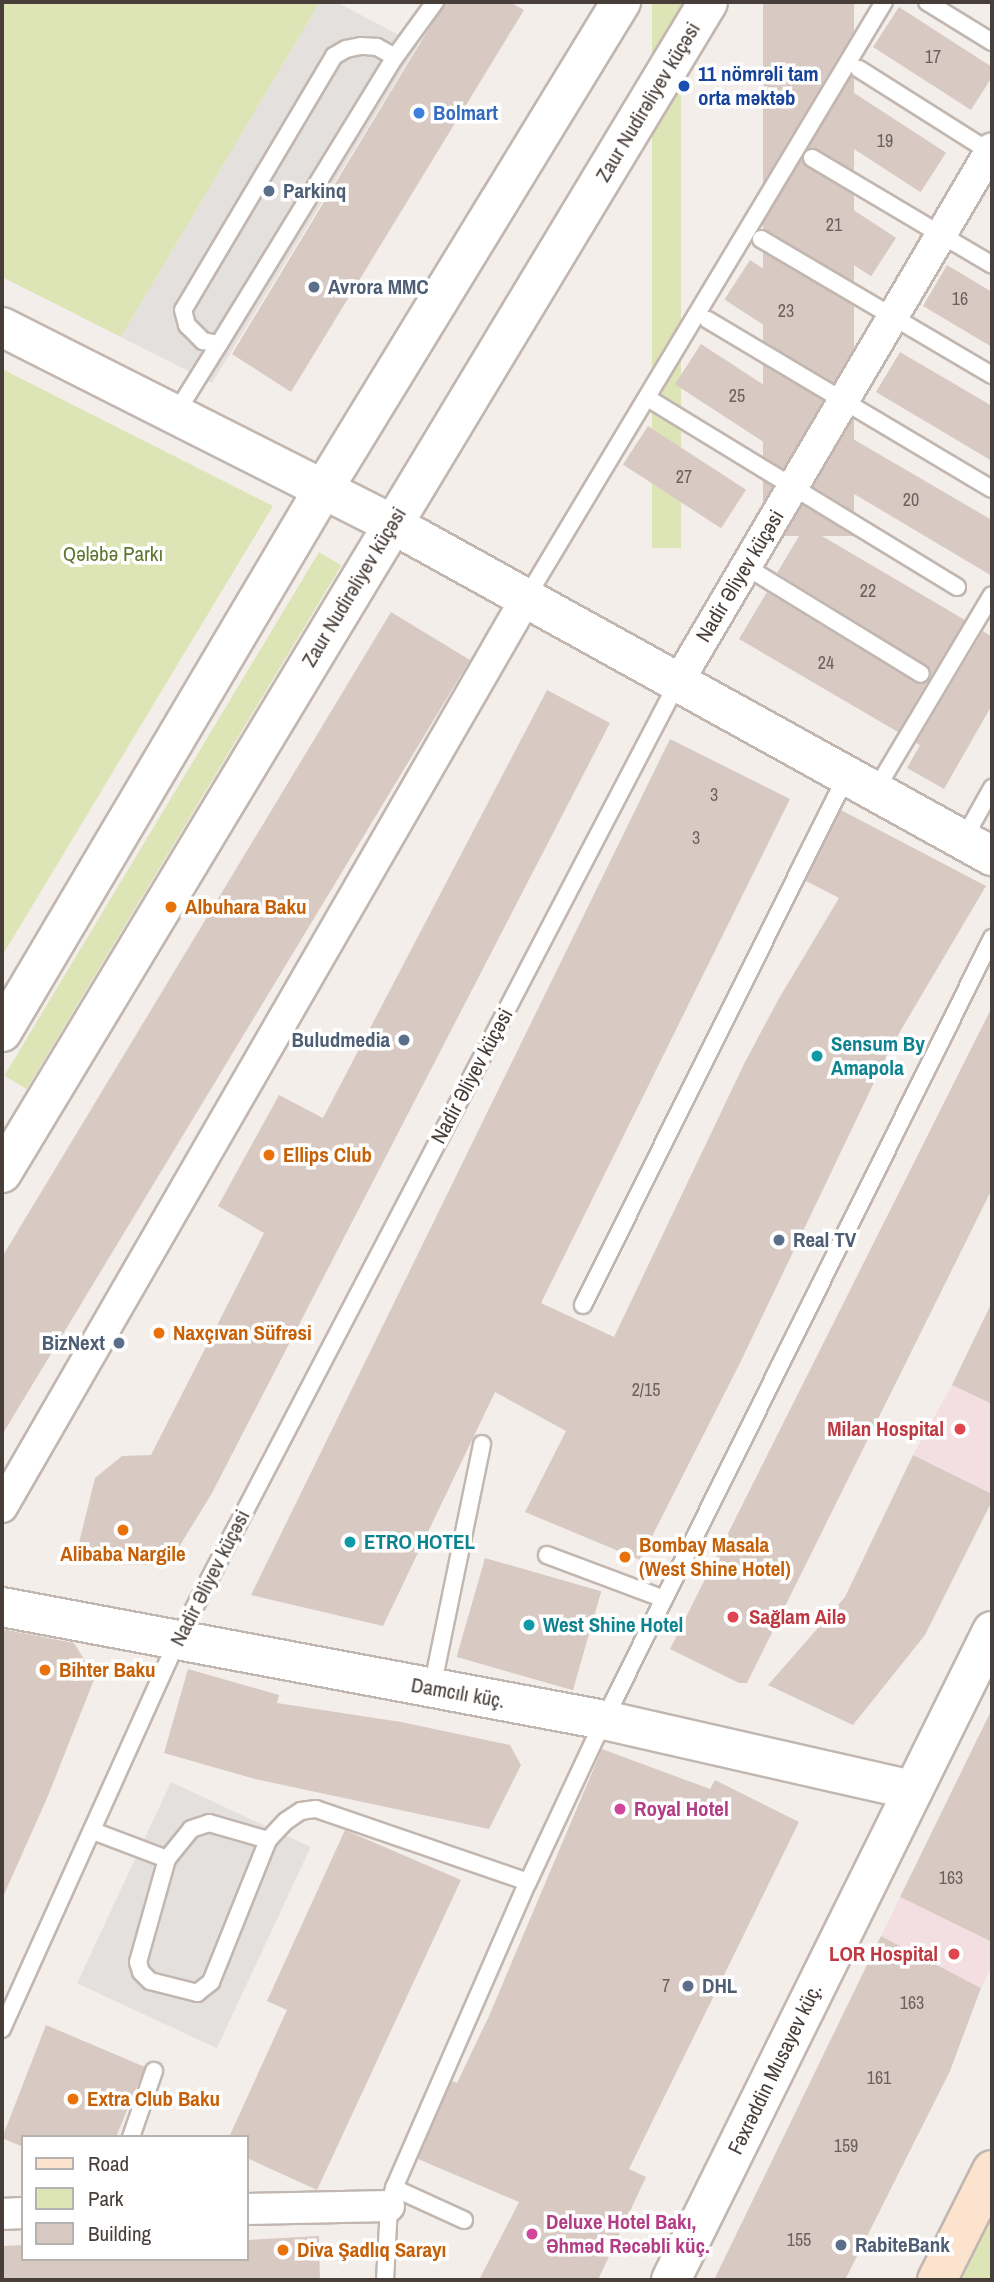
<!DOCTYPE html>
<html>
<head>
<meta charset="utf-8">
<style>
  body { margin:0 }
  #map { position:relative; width:994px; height:2282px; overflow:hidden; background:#f4eeea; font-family:"Archivo Narrow",sans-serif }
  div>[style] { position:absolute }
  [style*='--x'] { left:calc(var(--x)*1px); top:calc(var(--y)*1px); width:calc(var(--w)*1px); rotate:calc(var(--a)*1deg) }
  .medical>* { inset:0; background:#f3dfe2 }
  .green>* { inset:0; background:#dde5b6; transform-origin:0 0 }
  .parking>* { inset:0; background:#e3e0de; transform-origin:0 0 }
  .building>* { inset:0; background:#d8cac3; transform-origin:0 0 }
  .roads { filter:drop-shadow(2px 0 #c2b7b0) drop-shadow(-2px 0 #c2b7b0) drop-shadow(0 2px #c2b7b0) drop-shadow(0 -2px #c2b7b0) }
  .service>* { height:16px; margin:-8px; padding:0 8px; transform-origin:8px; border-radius:8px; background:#fff }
  .minor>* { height:30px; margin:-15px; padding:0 15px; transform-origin:15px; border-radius:15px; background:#fff }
  .tertiary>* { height:38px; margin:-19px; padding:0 19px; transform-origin:19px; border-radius:19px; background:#fff }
  .secondary>* { height:38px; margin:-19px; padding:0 19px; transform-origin:19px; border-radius:19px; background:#fbe3cd }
  .dots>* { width:19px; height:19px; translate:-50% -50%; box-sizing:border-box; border:4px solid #fff; border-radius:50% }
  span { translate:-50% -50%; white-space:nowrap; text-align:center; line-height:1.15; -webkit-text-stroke:7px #fff; paint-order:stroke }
  .number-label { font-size:18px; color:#6c615c }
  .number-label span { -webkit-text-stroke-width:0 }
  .transit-label { font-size:21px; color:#164399; font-weight:700 }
  .left { translate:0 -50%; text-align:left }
  .street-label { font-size:21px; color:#483e39 }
  .shop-label { font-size:21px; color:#366cbe; font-weight:700 }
  .service-label { font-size:21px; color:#4e5e75; font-weight:700 }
  .right { translate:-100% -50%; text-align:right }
  .park-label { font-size:21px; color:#5e762f }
  .food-label { font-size:21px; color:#c56008; font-weight:700 }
  .culture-label { font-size:21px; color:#0d838f; font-weight:700 }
  .health-label { font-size:21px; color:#be3a42; font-weight:700 }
  .hotel-label { font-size:21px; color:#b23c85; font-weight:700 }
  .frame { position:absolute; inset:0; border:4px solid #483e39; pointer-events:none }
  .legend { position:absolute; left:21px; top:2135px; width:228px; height:126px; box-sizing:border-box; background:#fff; border:2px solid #b6b2b0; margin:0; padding:9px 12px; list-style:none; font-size:21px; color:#483e39 }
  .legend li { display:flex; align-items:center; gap:14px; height:35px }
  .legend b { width:35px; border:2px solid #b6b2b0 }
</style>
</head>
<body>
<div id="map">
  <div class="medical">
    <i style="clip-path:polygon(952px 1385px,992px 1404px,992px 1494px,913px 1455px)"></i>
    <i style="clip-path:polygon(900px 1897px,992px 1942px,992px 1966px,981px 1988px,881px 1936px)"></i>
  </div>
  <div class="green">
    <i style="clip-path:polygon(2px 2px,320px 2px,121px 337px,2px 277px)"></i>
    <i style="left:652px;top:2px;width:29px;height:546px"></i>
    <i style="clip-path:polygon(2px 369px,273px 506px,2px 956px)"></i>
    <i style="left:319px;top:552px;width:26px;height:611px;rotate:31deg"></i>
    <i style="clip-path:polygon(992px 2217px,992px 2280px,961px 2280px)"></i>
  </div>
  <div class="parking">
    <i style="clip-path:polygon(320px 2px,336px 2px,418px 45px,212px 383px,121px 337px)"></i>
    <i style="left:171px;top:1782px;width:154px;height:222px;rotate:25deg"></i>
  </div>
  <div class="building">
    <i style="clip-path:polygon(445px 2px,510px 2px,524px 10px,291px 392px,232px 354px)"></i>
    <i style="left:763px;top:2px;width:91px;height:534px"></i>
    <i style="clip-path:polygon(899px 7px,992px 67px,992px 77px,971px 110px,873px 47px)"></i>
    <i style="left:848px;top:89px;width:117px;height:47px;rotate:33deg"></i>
    <i style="left:798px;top:174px;width:117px;height:46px;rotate:33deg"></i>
    <i style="left:750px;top:260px;width:117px;height:47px;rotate:33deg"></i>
    <i style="clip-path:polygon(947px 265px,992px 292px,992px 347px,923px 306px)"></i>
    <i style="left:701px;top:344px;width:117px;height:48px;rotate:33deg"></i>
    <i style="clip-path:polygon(900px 352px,992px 406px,992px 461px,876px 392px)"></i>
    <i style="left:648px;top:426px;width:117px;height:46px;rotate:33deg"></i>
    <i style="clip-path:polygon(853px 439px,992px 520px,992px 576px,829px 479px)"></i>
    <i style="clip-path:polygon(805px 526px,965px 620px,931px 677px,926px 665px,777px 573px)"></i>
    <i style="clip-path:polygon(767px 592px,916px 683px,928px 681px,898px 732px,739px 639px)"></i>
    <i style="clip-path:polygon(391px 612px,470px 660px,2px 1435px,2px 1257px)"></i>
    <i style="clip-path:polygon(983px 631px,992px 637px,992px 705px,944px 789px,907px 768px,920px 745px,916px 743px)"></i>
    <i style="clip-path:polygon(547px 690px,610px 723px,212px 1493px,168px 1565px,126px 1565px,78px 1547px,95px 1478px,122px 1456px,151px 1455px,264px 1233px,218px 1206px,279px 1095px,323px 1118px)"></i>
    <i style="clip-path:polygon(670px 739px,790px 799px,541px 1303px,614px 1337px,744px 1064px,778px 1000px,839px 898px,806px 881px,841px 810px,986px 886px,891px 1047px,741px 1361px,640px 1560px,525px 1512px,566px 1431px,495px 1392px,383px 1626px,251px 1595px)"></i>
    <i style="clip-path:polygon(992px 1007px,992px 1189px,747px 1683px,739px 1683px,670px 1649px)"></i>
    <i style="clip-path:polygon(992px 1302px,992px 1404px,952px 1385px)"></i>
    <i style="clip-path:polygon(913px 1455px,992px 1494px,992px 1501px,925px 1635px,853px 1725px,768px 1685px,845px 1597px)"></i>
    <i style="left:485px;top:1558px;width:121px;height:103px;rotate:16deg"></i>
    <i style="clip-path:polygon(2px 1629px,74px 1643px,95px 1677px,48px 1796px,2px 1899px)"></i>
    <i style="clip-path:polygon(188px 1669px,279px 1695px,277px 1703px,401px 1722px,510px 1745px,521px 1765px,489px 1829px,255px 1779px,164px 1753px)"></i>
    <i style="clip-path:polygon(992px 1709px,992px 1942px,900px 1897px)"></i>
    <i style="clip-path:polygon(602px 1749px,710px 1789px,715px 1780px,799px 1822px,629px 2169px,646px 2177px,598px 2280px,479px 2280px,519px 2202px,418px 2159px,452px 2081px,457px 2083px,489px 2016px)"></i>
    <i style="clip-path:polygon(345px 1830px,461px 1880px,317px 2190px,247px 2158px,247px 2137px,229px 2137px,287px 2010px,267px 2001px)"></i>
    <i style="clip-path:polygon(881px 1936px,981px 1988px,950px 2071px,845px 2280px,714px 2280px)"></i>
    <i style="clip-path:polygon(46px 2025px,145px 2067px,116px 2137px,23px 2137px,23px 2147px,2px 2138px)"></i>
    <i style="clip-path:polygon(319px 2236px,320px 2280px,2px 2280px,2px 2246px,23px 2245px,23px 2259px,247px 2259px,247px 2240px)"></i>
  </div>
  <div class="roads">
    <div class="service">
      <i style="--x:927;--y:2;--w:76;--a:31.6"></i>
      <i style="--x:395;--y:57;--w:21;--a:-151"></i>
      <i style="--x:377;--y:47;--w:16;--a:-176"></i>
      <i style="--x:361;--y:46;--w:15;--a:169"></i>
      <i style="--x:346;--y:49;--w:14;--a:150"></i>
      <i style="--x:334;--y:56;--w:295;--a:120.7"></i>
      <i style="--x:183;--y:310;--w:16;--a:75"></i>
      <i style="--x:187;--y:325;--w:23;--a:45"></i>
      <i style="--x:203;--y:341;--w:16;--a:11"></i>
      <i style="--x:219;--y:344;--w:337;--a:-58.5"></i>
      <i style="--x:395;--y:57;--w:68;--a:-54"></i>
      <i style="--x:859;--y:69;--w:157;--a:32.3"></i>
      <i style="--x:812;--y:158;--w:209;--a:30.7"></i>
      <i style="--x:761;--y:239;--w:268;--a:30.5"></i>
      <i style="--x:708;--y:320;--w:330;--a:30.8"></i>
      <i style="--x:654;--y:402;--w:355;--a:31.4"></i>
      <i style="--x:176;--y:413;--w:81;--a:-58.1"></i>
      <i style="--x:745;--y:566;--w:206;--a:31.5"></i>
      <i style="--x:525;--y:600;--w:697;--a:-59.02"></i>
      <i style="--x:875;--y:791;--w:228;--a:-59.2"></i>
      <i style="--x:963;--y:840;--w:60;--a:-60.9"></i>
      <i style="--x:583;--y:1305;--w:592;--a:-63.52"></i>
      <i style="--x:547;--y:1555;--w:125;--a:20.6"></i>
      <i style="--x:432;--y:1688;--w:249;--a:-78.4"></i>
      <i style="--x:93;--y:1831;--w:79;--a:20.7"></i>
      <i style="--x:167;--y:1859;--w:107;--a:105.7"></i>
      <i style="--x:138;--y:1962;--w:10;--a:73"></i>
      <i style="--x:141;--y:1972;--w:13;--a:45"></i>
      <i style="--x:150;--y:1981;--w:49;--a:14.3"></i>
      <i style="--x:197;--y:1993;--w:18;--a:-38"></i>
      <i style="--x:211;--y:1982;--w:153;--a:-68.1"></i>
      <i style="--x:268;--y:1840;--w:26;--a:-47"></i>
      <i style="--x:286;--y:1821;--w:18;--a:-34"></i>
      <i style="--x:301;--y:1811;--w:15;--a:-8"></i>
      <i style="--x:316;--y:1809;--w:224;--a:19"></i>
      <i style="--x:167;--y:1859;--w:38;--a:-51"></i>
      <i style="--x:191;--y:1829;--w:19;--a:-18"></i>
      <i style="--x:209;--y:1823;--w:61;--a:16.1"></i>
      <i style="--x:2;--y:2029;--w:426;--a:-65.7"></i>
      <i style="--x:177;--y:1641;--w:1082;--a:-62.42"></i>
      <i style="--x:131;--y:2137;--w:70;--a:-70.8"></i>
      <i style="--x:394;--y:2188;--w:77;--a:24.6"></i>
      <i style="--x:385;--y:2280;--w:74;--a:-86.9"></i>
      <i style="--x:389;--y:2206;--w:19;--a:-74"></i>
      <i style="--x:394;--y:2188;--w:334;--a:-66.4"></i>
      <i style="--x:528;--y:1882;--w:179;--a:-64.9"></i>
      <i style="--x:604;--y:1720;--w:873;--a:-63.61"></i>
    </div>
    <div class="minor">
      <i style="--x:678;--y:682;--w:619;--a:-59.54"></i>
      <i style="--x:2;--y:1507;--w:1047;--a:-60.03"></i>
      <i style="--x:247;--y:2209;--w:142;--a:-1.2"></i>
      <i style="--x:2;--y:2214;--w:21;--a:-3"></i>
    </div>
    <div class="tertiary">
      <i style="--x:2;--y:327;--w:437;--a:26.8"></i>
      <i style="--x:392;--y:524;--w:686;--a:28.96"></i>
      <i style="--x:2;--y:1032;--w:632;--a:-59.38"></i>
      <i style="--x:324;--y:488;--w:570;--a:-58.57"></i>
      <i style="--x:2;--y:1173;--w:1367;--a:-58.91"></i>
      <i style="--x:2;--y:1607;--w:613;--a:10.63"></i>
      <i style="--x:604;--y:1720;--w:317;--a:12.8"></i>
      <i style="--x:671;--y:2280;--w:724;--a:-63.68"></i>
    </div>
    <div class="secondary">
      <i style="--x:937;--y:2280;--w:123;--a:-63.4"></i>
    </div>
  </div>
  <div class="dots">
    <i style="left:684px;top:86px;background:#1a4fb4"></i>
    <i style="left:419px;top:113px;background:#3f7fe0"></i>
    <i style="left:269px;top:191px;background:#5c6f8a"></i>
    <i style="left:314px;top:287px;background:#5c6f8a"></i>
    <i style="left:171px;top:907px;background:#e8710a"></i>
    <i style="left:404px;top:1040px;background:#5c6f8a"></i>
    <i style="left:817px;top:1056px;background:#0f9aa8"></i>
    <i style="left:269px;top:1155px;background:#e8710a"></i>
    <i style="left:779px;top:1240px;background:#5c6f8a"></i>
    <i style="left:159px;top:1333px;background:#e8710a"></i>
    <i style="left:119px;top:1343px;background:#5c6f8a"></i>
    <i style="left:960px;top:1429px;background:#e0444e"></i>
    <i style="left:123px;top:1530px;background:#e8710a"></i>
    <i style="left:350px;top:1542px;background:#0f9aa8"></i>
    <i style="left:625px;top:1557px;background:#e8710a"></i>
    <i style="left:733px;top:1617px;background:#e0444e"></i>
    <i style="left:529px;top:1625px;background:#0f9aa8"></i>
    <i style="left:45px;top:1670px;background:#e8710a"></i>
    <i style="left:620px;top:1809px;background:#d1479c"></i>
    <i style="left:954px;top:1954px;background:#e0444e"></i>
    <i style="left:688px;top:1986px;background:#5c6f8a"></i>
    <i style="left:73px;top:2099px;background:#e8710a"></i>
    <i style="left:532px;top:2234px;background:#d1479c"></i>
    <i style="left:841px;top:2245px;background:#5c6f8a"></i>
    <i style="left:283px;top:2250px;background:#e8710a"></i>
  </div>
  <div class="number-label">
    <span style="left:933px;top:57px">17</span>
    <span style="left:885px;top:141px">19</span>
    <span style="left:834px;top:225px">21</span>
    <span style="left:960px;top:299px">16</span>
    <span style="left:786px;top:311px">23</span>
    <span style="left:737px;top:396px">25</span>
    <span style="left:684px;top:477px">27</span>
    <span style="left:911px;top:500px">20</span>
    <span style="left:868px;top:591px">22</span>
    <span style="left:826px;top:663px">24</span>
    <span style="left:714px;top:795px">3</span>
    <span style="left:696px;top:838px">3</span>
    <span style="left:646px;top:1390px">2/15</span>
    <span style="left:951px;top:1878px">163</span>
    <span style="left:666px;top:1986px">7</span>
    <span style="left:912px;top:2003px">163</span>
    <span style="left:879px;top:2078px">161</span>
    <span style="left:846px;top:2146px">159</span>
    <span style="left:799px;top:2240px">155</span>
  </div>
  <div class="transit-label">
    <span class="left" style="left:698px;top:86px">11 nömrəli tam<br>orta məktəb</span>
  </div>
  <div class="street-label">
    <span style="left:648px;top:102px;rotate:-59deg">Zaur Nudirəliyev küçəsi</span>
    <span style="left:740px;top:576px;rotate:-59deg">Nadir Əliyev küçəsi</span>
    <span style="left:354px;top:587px;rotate:-59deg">Zaur Nudirəliyev küçəsi</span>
    <span style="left:472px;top:1076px;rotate:-62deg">Nadir Əliyev küçəsi</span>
    <span style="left:210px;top:1578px;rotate:-63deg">Nadir Əliyev küçəsi</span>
    <span style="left:458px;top:1693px;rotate:10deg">Damcılı küç.</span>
    <span style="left:775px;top:2069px;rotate:-64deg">Fəxrəddin Musayev küç.</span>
  </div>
  <div class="shop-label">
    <span class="left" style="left:433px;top:113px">Bolmart</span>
  </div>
  <div class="service-label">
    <span class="left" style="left:283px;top:191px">Parkinq</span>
    <span class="left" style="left:328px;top:287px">Avrora MMC</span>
    <span class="right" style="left:390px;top:1040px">Buludmedia</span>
    <span class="left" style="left:793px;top:1240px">Real TV</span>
    <span class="right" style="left:105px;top:1343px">BizNext</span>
    <span class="left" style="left:702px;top:1986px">DHL</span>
    <span class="left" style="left:855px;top:2245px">RabiteBank</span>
  </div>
  <div class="park-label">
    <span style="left:113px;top:554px">Qələbə Parkı</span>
  </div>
  <div class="food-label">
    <span class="left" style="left:185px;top:907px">Albuhara Baku</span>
    <span class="left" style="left:283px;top:1155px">Ellips Club</span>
    <span class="left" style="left:173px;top:1333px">Naxçıvan Süfrəsi</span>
    <span class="left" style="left:639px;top:1557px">Bombay Masala<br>(West Shine Hotel)</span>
    <span style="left:123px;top:1554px">Alibaba Nargile</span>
    <span class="left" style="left:59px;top:1670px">Bihter Baku</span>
    <span class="left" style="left:87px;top:2099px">Extra Club Baku</span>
    <span class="left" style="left:297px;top:2250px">Diva Şadlıq Sarayı</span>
  </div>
  <div class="culture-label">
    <span class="left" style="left:831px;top:1056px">Sensum By<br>Amapola</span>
    <span class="left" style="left:364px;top:1542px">ETRO HOTEL</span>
    <span class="left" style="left:543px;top:1625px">West Shine Hotel</span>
  </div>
  <div class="health-label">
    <span class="right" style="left:944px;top:1429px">Milan Hospital</span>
    <span class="left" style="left:749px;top:1617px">Sağlam Ailə</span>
    <span class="right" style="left:938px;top:1954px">LOR Hospital</span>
  </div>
  <div class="hotel-label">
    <span class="left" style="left:634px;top:1809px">Royal Hotel</span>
    <span class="left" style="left:546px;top:2234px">Deluxe Hotel Bakı,<br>Əhməd Rəcəbli küç.</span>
  </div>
  <div class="frame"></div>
  <ul class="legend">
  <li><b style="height:9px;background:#fbe3cd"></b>Road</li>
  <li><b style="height:19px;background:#dde5b6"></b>Park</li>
  <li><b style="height:19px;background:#d8cac3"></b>Building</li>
  </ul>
</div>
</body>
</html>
